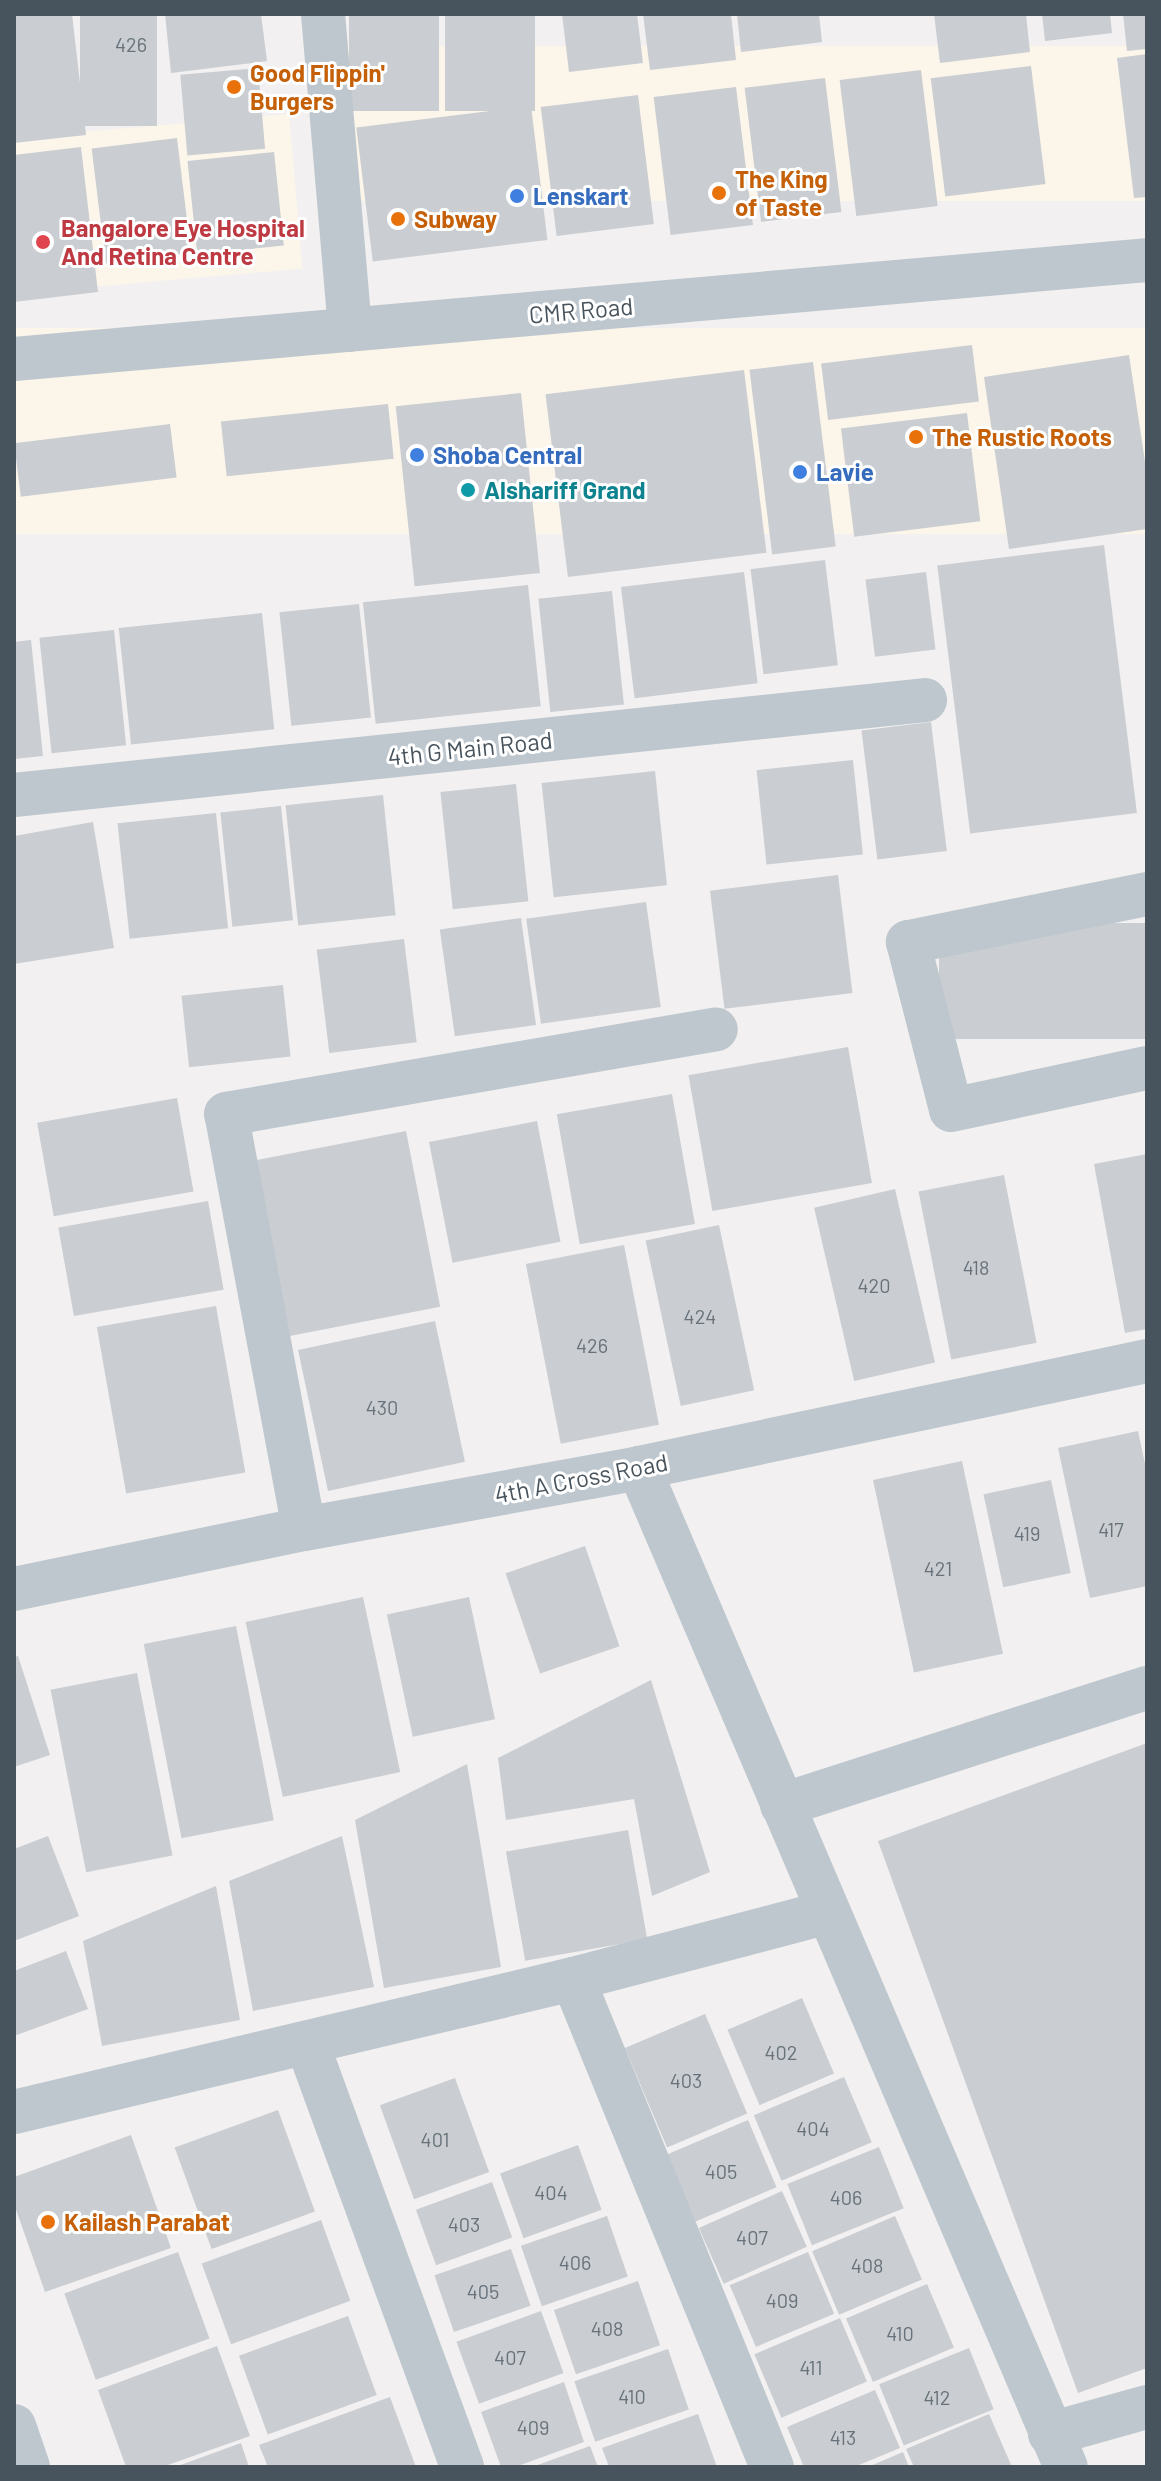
<!DOCTYPE html>
<html>
<head>
<meta charset="utf-8">
<style>
  body { margin:0 }
  #map { position:relative; width:1161px; height:2481px; overflow:hidden; background:#f2f0f0; font-family:Barlow,sans-serif }
  div>[style] { position:absolute }
  [style*='--x'] { left:calc(var(--x)*1px); top:calc(var(--y)*1px); width:calc(var(--w)*1px); rotate:calc(var(--a)*1deg) }
  .commercial>* { inset:0; background:#fcf6ea; transform-origin:0 0 }
  .building>* { inset:0; background:#cacdd2; transform-origin:0 0 }
  .minor>* { height:44px; margin:-22px; padding:0 22px; transform-origin:22px; border-radius:22px; background:#bec7ce }
  .dots>* { width:22px; height:22px; translate:-50% -50%; box-sizing:border-box; border:4px solid #fff; border-radius:50% }
  span { translate:-50% -50%; white-space:nowrap; text-align:center; line-height:1.15; -webkit-text-stroke:6px #fff; paint-order:stroke }
  .number-label { font-size:20px; color:#68727a }
  .number-label span { -webkit-text-stroke-width:0 }
  .food-label { font-size:24px; color:#c56008; font-weight:700 }
  .left { translate:0 -50%; text-align:left }
  .shop-label { font-size:24px; color:#366cbe; font-weight:700 }
  .health-label { font-size:24px; color:#be3a42; font-weight:700 }
  .street-label { font-size:24px; color:#48545d }
  .culture-label { font-size:24px; color:#0d838f; font-weight:700 }
  .frame { position:absolute; inset:0; border:16px solid #48545d; pointer-events:none }
</style>
</head>
<body>
<div id="map">
  <div class="commercial">
    <i style="left:1147px;top:46px;width:155px;height:805px;rotate:90deg"></i>
    <i style="left:289px;top:114px;width:155px;height:276px;rotate:85deg"></i>
    <i style="left:1147px;top:328px;width:206px;height:1137px;rotate:90deg"></i>
  </div>
  <div class="building">
    <i style="clip-path:polygon(14px 14px,72px 14px,86px 135px,14px 143px)"></i>
    <i style="left:80px;top:14px;width:77px;height:112px"></i>
    <i style="clip-path:polygon(165px 14px,261px 14px,267px 61px,171px 73px)"></i>
    <i style="left:349px;top:14px;width:90px;height:97px"></i>
    <i style="left:445px;top:14px;width:90px;height:97px"></i>
    <i style="clip-path:polygon(562px 14px,637px 14px,643px 63px,569px 72px)"></i>
    <i style="clip-path:polygon(643px 14px,731px 14px,736px 60px,650px 70px)"></i>
    <i style="clip-path:polygon(737px 14px,819px 14px,822px 42px,741px 52px)"></i>
    <i style="clip-path:polygon(934px 14px,1026px 14px,1030px 52px,940px 63px)"></i>
    <i style="clip-path:polygon(1042px 14px,1110px 14px,1112px 33px,1045px 41px)"></i>
    <i style="clip-path:polygon(1123px 14px,1147px 14px,1147px 49px,1127px 51px)"></i>
    <i style="clip-path:polygon(1147px 54px,1147px 197px,1134px 198px,1117px 58px)"></i>
    <i style="left:1031px;top:66px;width:119px;height:101px;rotate:83deg"></i>
    <i style="left:258px;top:68px;width:81px;height:78px;rotate:85deg"></i>
    <i style="left:921px;top:70px;width:137px;height:82px;rotate:83deg"></i>
    <i style="left:825px;top:78px;width:135px;height:81px;rotate:83deg"></i>
    <i style="left:736px;top:87px;width:139px;height:83px;rotate:83deg"></i>
    <i style="left:638px;top:95px;width:130px;height:98px;rotate:83deg"></i>
    <i style="left:531px;top:106px;width:135px;height:176px;rotate:83deg"></i>
    <i style="left:177px;top:138px;width:116px;height:86px;rotate:83deg"></i>
    <i style="clip-path:polygon(81px 147px,98px 292px,14px 302px,14px 155px)"></i>
    <i style="left:274px;top:152px;width:94px;height:87px;rotate:84deg"></i>
    <i style="left:972px;top:345px;width:57px;height:152px;rotate:83deg"></i>
    <i style="clip-path:polygon(1129px 355px,1147px 475px,1147px 529px,1009px 549px,984px 377px)"></i>
    <i style="left:813px;top:362px;width:186px;height:64px;rotate:83deg"></i>
    <i style="left:744px;top:370px;width:184px;height:200px;rotate:83deg"></i>
    <i style="left:521px;top:393px;width:181px;height:126px;rotate:84deg"></i>
    <i style="left:388px;top:404px;width:55px;height:168px;rotate:84deg"></i>
    <i style="left:967px;top:413px;width:109px;height:127px;rotate:83deg"></i>
    <i style="left:170px;top:424px;width:54px;height:157px;rotate:83deg"></i>
    <i style="left:1104px;top:545px;width:270px;height:168px;rotate:83deg"></i>
    <i style="left:825px;top:560px;width:106px;height:75px;rotate:83deg"></i>
    <i style="left:744px;top:572px;width:112px;height:124px;rotate:83deg"></i>
    <i style="left:926px;top:572px;width:78px;height:61px;rotate:83deg"></i>
    <i style="left:528px;top:585px;width:122px;height:166px;rotate:84deg"></i>
    <i style="left:612px;top:591px;width:114px;height:74px;rotate:84deg"></i>
    <i style="left:359px;top:604px;width:114px;height:80px;rotate:84deg"></i>
    <i style="left:262px;top:613px;width:117px;height:144px;rotate:84deg"></i>
    <i style="left:114px;top:630px;width:116px;height:75px;rotate:84deg"></i>
    <i style="clip-path:polygon(31px 640px,43px 756px,14px 759px,14px 642px)"></i>
    <i style="left:931px;top:722px;width:130px;height:70px;rotate:83deg"></i>
    <i style="left:853px;top:760px;width:95px;height:97px;rotate:84deg"></i>
    <i style="left:655px;top:771px;width:115px;height:114px;rotate:84deg"></i>
    <i style="left:516px;top:784px;width:118px;height:76px;rotate:84deg"></i>
    <i style="left:383px;top:795px;width:121px;height:98px;rotate:84deg"></i>
    <i style="left:281px;top:806px;width:115px;height:61px;rotate:84deg"></i>
    <i style="left:216px;top:813px;width:116px;height:99px;rotate:84deg"></i>
    <i style="clip-path:polygon(93px 822px,114px 948px,14px 964px,14px 836px)"></i>
    <i style="left:838px;top:875px;width:119px;height:129px;rotate:83deg"></i>
    <i style="left:646px;top:902px;width:106px;height:121px;rotate:82deg"></i>
    <i style="left:521px;top:918px;width:108px;height:82px;rotate:82deg"></i>
    <i style="left:1147px;top:923px;width:116px;height:208px;rotate:90deg"></i>
    <i style="left:404px;top:939px;width:104px;height:88px;rotate:83deg"></i>
    <i style="left:283px;top:985px;width:72px;height:102px;rotate:84deg"></i>
    <i style="left:848px;top:1047px;width:138px;height:162px;rotate:80deg"></i>
    <i style="left:672px;top:1094px;width:132px;height:117px;rotate:80deg"></i>
    <i style="left:177px;top:1098px;width:95px;height:142px;rotate:80deg"></i>
    <i style="left:537px;top:1121px;width:123px;height:110px;rotate:79deg"></i>
    <i style="left:406px;top:1131px;width:179px;height:153px;rotate:79deg"></i>
    <i style="clip-path:polygon(1147px 1154px,1147px 1329px,1125px 1333px,1094px 1164px)"></i>
    <i style="left:1004px;top:1175px;width:171px;height:87px;rotate:79deg"></i>
    <i style="left:895px;top:1189px;width:178px;height:83px;rotate:77deg"></i>
    <i style="left:208px;top:1201px;width:90px;height:152px;rotate:80deg"></i>
    <i style="left:719px;top:1225px;width:169px;height:75px;rotate:78deg"></i>
    <i style="left:624px;top:1245px;width:183px;height:100px;rotate:79deg"></i>
    <i style="left:216px;top:1306px;width:169px;height:121px;rotate:80deg"></i>
    <i style="left:435px;top:1321px;width:144px;height:140px;rotate:78deg"></i>
    <i style="clip-path:polygon(1138px 1431px,1147px 1473px,1147px 1586px,1090px 1598px,1058px 1448px)"></i>
    <i style="left:962px;top:1461px;width:197px;height:91px;rotate:78deg"></i>
    <i style="left:1051px;top:1480px;width:95px;height:69px;rotate:78deg"></i>
    <i style="left:585px;top:1546px;width:106px;height:84px;rotate:71deg"></i>
    <i style="left:363px;top:1597px;width:179px;height:120px;rotate:78deg"></i>
    <i style="left:469px;top:1597px;width:125px;height:84px;rotate:78deg"></i>
    <i style="left:236px;top:1626px;width:198px;height:94px;rotate:79deg"></i>
    <i style="clip-path:polygon(18px 1656px,50px 1755px,14px 1767px,14px 1657px)"></i>
    <i style="left:137px;top:1673px;width:186px;height:88px;rotate:79deg"></i>
    <i style="clip-path:polygon(651px 1680px,710px 1872px,652px 1896px,634px 1799px,506px 1820px,498px 1758px)"></i>
    <i style="clip-path:polygon(1147px 1743px,1147px 2368px,1078px 2393px,878px 1841px)"></i>
    <i style="clip-path:polygon(467px 1764px,501px 1967px,384px 1988px,355px 1820px)"></i>
    <i style="left:628px;top:1830px;width:111px;height:124px;rotate:80deg"></i>
    <i style="clip-path:polygon(48px 1836px,79px 1916px,14px 1941px,14px 1849px)"></i>
    <i style="clip-path:polygon(342px 1836px,374px 1987px,253px 2011px,229px 1881px)"></i>
    <i style="clip-path:polygon(216px 1886px,240px 2020px,102px 2046px,83px 1941px)"></i>
    <i style="clip-path:polygon(66px 1951px,88px 2009px,14px 2036px,14px 1971px)"></i>
    <i style="left:802px;top:1998px;width:82px;height:81px;rotate:67deg"></i>
    <i style="left:705px;top:2014px;width:108px;height:87px;rotate:67deg"></i>
    <i style="left:844px;top:2077px;width:71px;height:98px;rotate:67deg"></i>
    <i style="left:455px;top:2078px;width:100px;height:80px;rotate:70deg"></i>
    <i style="left:278px;top:2110px;width:108px;height:110px;rotate:70deg"></i>
    <i style="left:748px;top:2120px;width:73px;height:88px;rotate:67deg"></i>
    <i style="clip-path:polygon(131px 2135px,171px 2248px,45px 2292px,14px 2204px,14px 2177px)"></i>
    <i style="left:578px;top:2145px;width:69px;height:83px;rotate:70deg"></i>
    <i style="left:879px;top:2147px;width:66px;height:99px;rotate:68deg"></i>
    <i style="left:492px;top:2182px;width:59px;height:81px;rotate:70deg"></i>
    <i style="left:782px;top:2191px;width:61px;height:91px;rotate:66deg"></i>
    <i style="left:607px;top:2216px;width:64px;height:91px;rotate:71deg"></i>
    <i style="left:895px;top:2216px;width:69px;height:90px;rotate:67deg"></i>
    <i style="left:321px;top:2220px;width:86px;height:127px;rotate:70deg"></i>
    <i style="left:511px;top:2249px;width:60px;height:81px;rotate:71deg"></i>
    <i style="left:178px;top:2252px;width:92px;height:121px;rotate:70deg"></i>
    <i style="left:808px;top:2252px;width:67px;height:85px;rotate:67deg"></i>
    <i style="left:638px;top:2281px;width:68px;height:89px;rotate:71deg"></i>
    <i style="left:927px;top:2284px;width:69px;height:88px;rotate:67deg"></i>
    <i style="left:541px;top:2311px;width:66px;height:90px;rotate:70deg"></i>
    <i style="left:348px;top:2316px;width:84px;height:116px;rotate:70deg"></i>
    <i style="left:840px;top:2318px;width:69px;height:93px;rotate:67deg"></i>
    <i style="clip-path:polygon(217px 2346px,250px 2436px,162px 2467px,126px 2467px,98px 2390px)"></i>
    <i style="left:969px;top:2348px;width:66px;height:97px;rotate:68deg"></i>
    <i style="left:668px;top:2349px;width:64px;height:99px;rotate:71deg"></i>
    <i style="clip-path:polygon(564px 2382px,584px 2442px,515px 2467px,501px 2467px,481px 2412px)"></i>
    <i style="clip-path:polygon(875px 2390px,900px 2448px,854px 2467px,804px 2467px,787px 2427px)"></i>
    <i style="clip-path:polygon(390px 2397px,416px 2467px,268px 2467px,259px 2445px)"></i>
    <i style="clip-path:polygon(698px 2414px,717px 2467px,609px 2467px,602px 2448px)"></i>
    <i style="clip-path:polygon(989px 2414px,1012px 2467px,914px 2467px,906px 2449px)"></i>
    <i style="clip-path:polygon(241px 2443px,249px 2467px,175px 2467px)"></i>
    <i style="clip-path:polygon(590px 2446px,598px 2467px,532px 2467px)"></i>
    <i style="clip-path:polygon(903px 2452px,909px 2467px,868px 2467px)"></i>
  </div>
  <div class="minor">
    <i style="--x:323;--y:14;--w:317;--a:85.1"></i>
    <i style="--x:14;--y:359;--w:1137;--a:-4.99"></i>
    <i style="--x:14;--y:795;--w:916;--a:-5.95"></i>
    <i style="--x:1147;--y:894;--w:244;--a:168.6"></i>
    <i style="--x:908;--y:942;--w:173;--a:75.6"></i>
    <i style="--x:951;--y:1110;--w:200;--a:-12.1"></i>
    <i style="--x:639;--y:1468;--w:1086;--a:66.86"></i>
    <i style="--x:304;--y:1529;--w:422;--a:-100.6"></i>
    <i style="--x:226;--y:1114;--w:497;--a:-9.8"></i>
    <i style="--x:14;--y:1589;--w:296;--a:-11.7"></i>
    <i style="--x:304;--y:1529;--w:341;--a:-10.3"></i>
    <i style="--x:639;--y:1468;--w:519;--a:-11.89"></i>
    <i style="--x:782;--y:1805;--w:383;--a:-17.8"></i>
    <i style="--x:573;--y:1979;--w:527;--a:67.82"></i>
    <i style="--x:307;--y:2043;--w:451;--a:69.9"></i>
    <i style="--x:14;--y:2112;--w:575;--a:-13.38"></i>
    <i style="--x:573;--y:1979;--w:264;--a:-14.7"></i>
    <i style="--x:14;--y:2426;--w:43;--a:71.1"></i>
    <i style="--x:1050;--y:2434;--w:101;--a:-15.6"></i>
  </div>
  <div class="dots">
    <i style="left:234px;top:87px;background:#e8710a"></i>
    <i style="left:719px;top:193px;background:#e8710a"></i>
    <i style="left:517px;top:196px;background:#3f7fe0"></i>
    <i style="left:398px;top:219px;background:#e8710a"></i>
    <i style="left:43px;top:242px;background:#e0444e"></i>
    <i style="left:916px;top:437px;background:#e8710a"></i>
    <i style="left:417px;top:455px;background:#3f7fe0"></i>
    <i style="left:800px;top:472px;background:#3f7fe0"></i>
    <i style="left:468px;top:490px;background:#0f9aa8"></i>
    <i style="left:48px;top:2222px;background:#e8710a"></i>
  </div>
  <div class="number-label">
    <span style="left:131px;top:44px">426</span>
    <span style="left:976px;top:1267px">418</span>
    <span style="left:874px;top:1285px">420</span>
    <span style="left:700px;top:1316px">424</span>
    <span style="left:592px;top:1345px">426</span>
    <span style="left:382px;top:1407px">430</span>
    <span style="left:1111px;top:1529px">417</span>
    <span style="left:1027px;top:1533px">419</span>
    <span style="left:938px;top:1568px">421</span>
    <span style="left:781px;top:2052px">402</span>
    <span style="left:686px;top:2080px">403</span>
    <span style="left:813px;top:2128px">404</span>
    <span style="left:435px;top:2139px">401</span>
    <span style="left:721px;top:2171px">405</span>
    <span style="left:551px;top:2192px">404</span>
    <span style="left:846px;top:2197px">406</span>
    <span style="left:464px;top:2224px">403</span>
    <span style="left:752px;top:2237px">407</span>
    <span style="left:575px;top:2262px">406</span>
    <span style="left:867px;top:2265px">408</span>
    <span style="left:483px;top:2291px">405</span>
    <span style="left:782px;top:2300px">409</span>
    <span style="left:607px;top:2328px">408</span>
    <span style="left:900px;top:2333px">410</span>
    <span style="left:510px;top:2357px">407</span>
    <span style="left:811px;top:2367px">411</span>
    <span style="left:632px;top:2396px">410</span>
    <span style="left:937px;top:2397px">412</span>
    <span style="left:533px;top:2427px">409</span>
    <span style="left:843px;top:2437px">413</span>
  </div>
  <div class="food-label">
    <span class="left" style="left:250px;top:87px">Good Flippin'<br>Burgers</span>
    <span class="left" style="left:735px;top:193px">The King<br>of Taste</span>
    <span class="left" style="left:414px;top:219px">Subway</span>
    <span class="left" style="left:932px;top:437px">The Rustic Roots</span>
    <span class="left" style="left:64px;top:2222px">Kailash Parabat</span>
  </div>
  <div class="shop-label">
    <span class="left" style="left:533px;top:196px">Lenskart</span>
    <span class="left" style="left:433px;top:455px">Shoba Central</span>
    <span class="left" style="left:816px;top:472px">Lavie</span>
  </div>
  <div class="health-label">
    <span class="left" style="left:61px;top:242px">Bangalore Eye Hospital<br>And Retina Centre</span>
  </div>
  <div class="street-label">
    <span style="left:581px;top:310px;rotate:-5deg">CMR Road</span>
    <span style="left:470px;top:748px;rotate:-6deg">4th G Main Road</span>
    <span style="left:581px;top:1478px;rotate:-11deg">4th A Cross Road</span>
  </div>
  <div class="culture-label">
    <span class="left" style="left:484px;top:490px">Alshariff Grand</span>
  </div>
  <div class="frame"></div>
</div>
</body>
</html>
